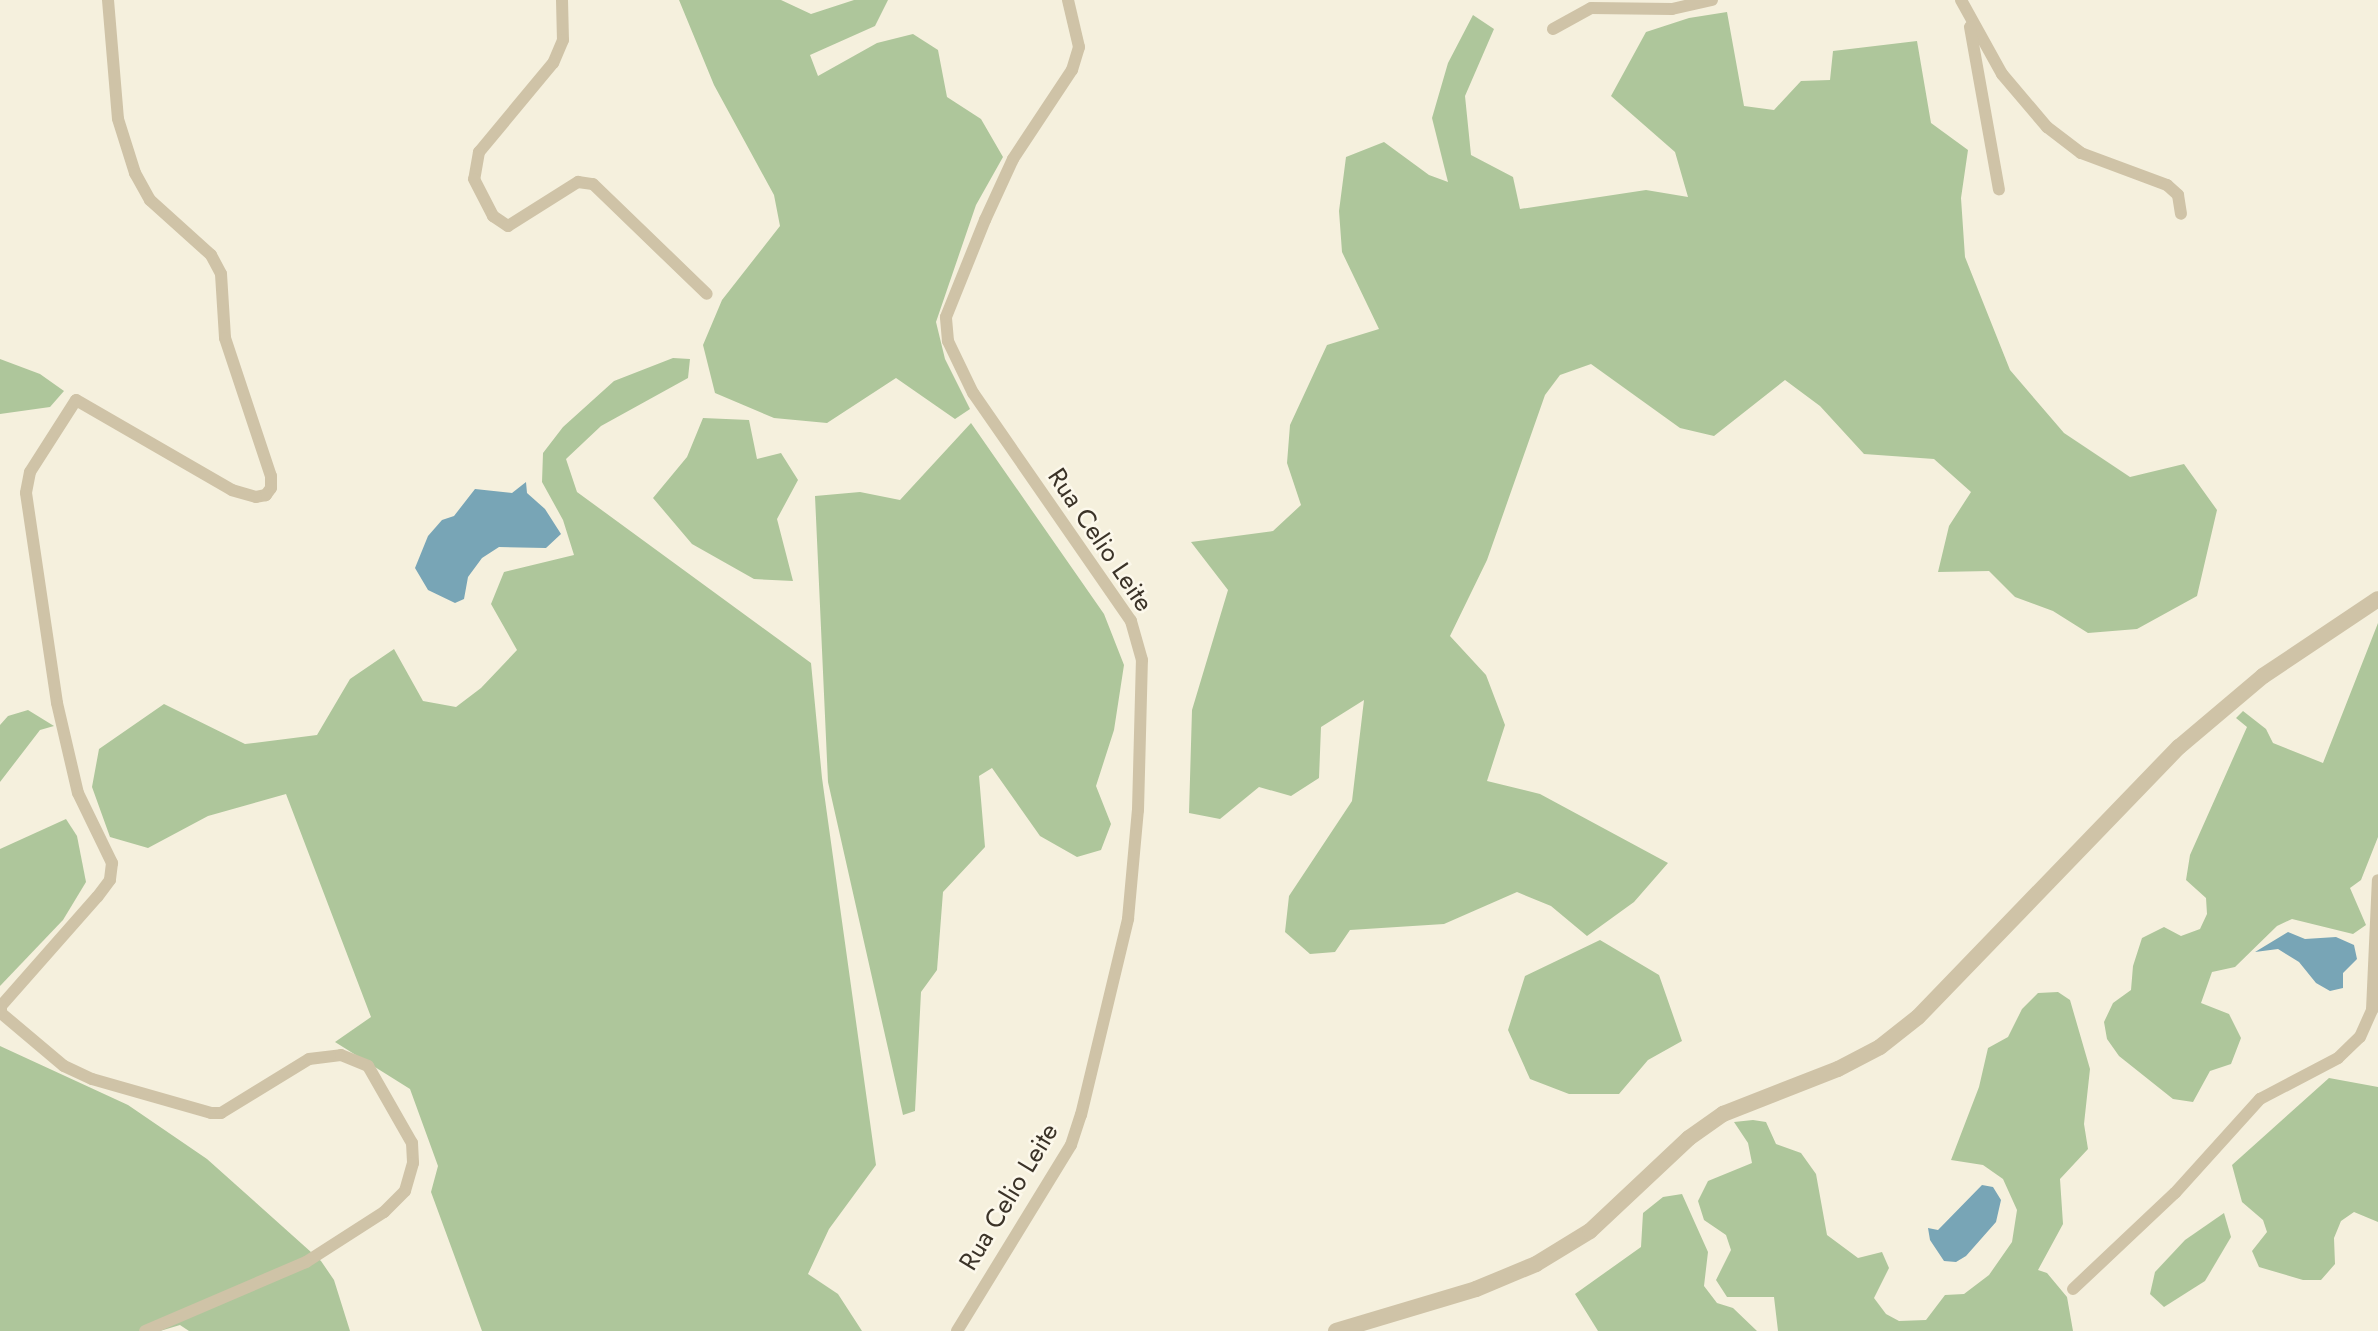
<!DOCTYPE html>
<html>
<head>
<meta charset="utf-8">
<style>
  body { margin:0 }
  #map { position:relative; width:2378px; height:1331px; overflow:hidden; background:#f5f0dd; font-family:Jost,sans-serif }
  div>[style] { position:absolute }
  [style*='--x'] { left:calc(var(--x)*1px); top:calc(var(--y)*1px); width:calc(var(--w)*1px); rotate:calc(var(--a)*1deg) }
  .green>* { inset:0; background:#aec69b }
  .water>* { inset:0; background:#78a5b6 }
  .minor>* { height:12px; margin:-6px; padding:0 6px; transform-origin:6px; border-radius:6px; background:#cfc3a7 }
  .tertiary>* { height:16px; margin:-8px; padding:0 8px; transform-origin:8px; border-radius:8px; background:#cfc3a7 }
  span { translate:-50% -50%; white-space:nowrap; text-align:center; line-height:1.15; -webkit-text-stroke:5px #fcf8eb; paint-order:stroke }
  .street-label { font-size:26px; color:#3b3328 }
</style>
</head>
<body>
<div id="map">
  <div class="green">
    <i style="clip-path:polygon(679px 0,781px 0,811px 14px,854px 0,888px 0,875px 26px,810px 55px,818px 76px,877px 43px,913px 34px,938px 50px,947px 97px,981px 119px,1003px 157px,976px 205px,936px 322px,945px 359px,970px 409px,955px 419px,896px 378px,827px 423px,774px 418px,715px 393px,703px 345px,722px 300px,780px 226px,774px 195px,714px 85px)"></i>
    <i style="clip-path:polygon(1727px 12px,1744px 106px,1774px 110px,1801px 81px,1830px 80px,1833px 51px,1917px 41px,1931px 123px,1968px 150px,1961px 198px,1965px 257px,2010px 370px,2064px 433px,2130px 477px,2184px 464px,2217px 510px,2197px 596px,2137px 629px,2088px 633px,2053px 611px,2015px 597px,1989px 571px,1938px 572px,1949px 526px,1971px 492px,1934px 459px,1864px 454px,1820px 406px,1785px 380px,1714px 436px,1680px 428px,1591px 364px,1560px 375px,1545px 395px,1487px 560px,1450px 636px,1486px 675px,1505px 725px,1487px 781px,1540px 794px,1668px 863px,1634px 902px,1587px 936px,1551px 906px,1517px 892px,1444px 924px,1350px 930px,1335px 952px,1310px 954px,1285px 932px,1289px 896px,1352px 801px,1364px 700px,1321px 727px,1319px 778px,1291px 796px,1259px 787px,1220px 819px,1189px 813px,1192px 710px,1228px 590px,1191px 542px,1273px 531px,1301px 505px,1287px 463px,1290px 425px,1327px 345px,1379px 329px,1342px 252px,1339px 211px,1346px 157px,1384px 142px,1429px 175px,1448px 182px,1432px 118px,1448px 63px,1473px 15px,1494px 29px,1465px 96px,1471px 155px,1513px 177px,1520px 209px,1646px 190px,1688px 197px,1675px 152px,1611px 96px,1646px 32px,1689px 18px)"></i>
    <i style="clip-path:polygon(673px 358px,690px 359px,688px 378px,601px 426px,566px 459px,577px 492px,811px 663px,822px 778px,876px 1165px,829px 1229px,808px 1274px,838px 1294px,862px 1331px,482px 1331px,431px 1192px,438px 1166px,410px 1089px,335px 1042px,371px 1017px,286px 794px,208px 816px,148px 848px,110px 837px,92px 787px,99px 749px,164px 704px,245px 744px,317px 735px,350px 679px,394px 649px,423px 701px,456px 707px,481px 688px,517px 650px,491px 604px,504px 572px,574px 555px,563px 520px,542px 482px,543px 453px,563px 427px,614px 381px)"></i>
    <i style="clip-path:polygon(0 359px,40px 374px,64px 391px,50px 407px,0 414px)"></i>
    <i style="clip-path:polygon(703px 418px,749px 420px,757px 459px,781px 453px,798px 480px,777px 519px,793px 581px,754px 579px,692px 544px,653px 498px,687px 457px)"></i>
    <i style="clip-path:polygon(971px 423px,1104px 614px,1124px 665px,1114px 730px,1096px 786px,1111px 824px,1101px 850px,1077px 857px,1040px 836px,992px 768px,979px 776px,985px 847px,943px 892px,937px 970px,921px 992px,915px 1111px,903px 1115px,828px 782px,815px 496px,860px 492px,900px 500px)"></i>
    <i style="clip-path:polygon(2378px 623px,2378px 837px,2361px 880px,2350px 888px,2366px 925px,2353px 934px,2292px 919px,2277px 926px,2235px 967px,2212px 972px,2201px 1003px,2229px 1014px,2241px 1038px,2231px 1064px,2210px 1071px,2193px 1102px,2173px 1099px,2119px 1056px,2107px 1039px,2104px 1022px,2113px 1003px,2131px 990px,2133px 966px,2142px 938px,2164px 927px,2181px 936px,2200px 929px,2207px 914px,2206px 898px,2186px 880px,2190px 855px,2247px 727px,2236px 718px,2243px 711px,2266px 729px,2273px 743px,2323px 763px)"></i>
    <i style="clip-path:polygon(28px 710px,54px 726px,40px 730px,0 782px,0 725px,8px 716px)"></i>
    <i style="clip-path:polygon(66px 819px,77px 836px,86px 882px,63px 920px,0 986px,0 849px)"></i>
    <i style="clip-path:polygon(1600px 940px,1659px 975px,1682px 1041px,1648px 1060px,1619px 1094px,1569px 1094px,1530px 1079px,1508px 1030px,1525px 976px)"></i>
    <i style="clip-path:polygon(2058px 992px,2070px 1000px,2090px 1069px,2084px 1124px,2088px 1149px,2060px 1179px,2063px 1224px,2038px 1270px,2047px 1273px,2067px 1297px,2073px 1331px,1778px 1331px,1774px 1297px,1727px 1297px,1716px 1280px,1731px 1250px,1726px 1235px,1704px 1220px,1698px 1201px,1708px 1181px,1752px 1163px,1748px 1143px,1734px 1122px,1753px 1120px,1766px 1122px,1776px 1144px,1801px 1153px,1816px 1174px,1827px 1235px,1858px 1258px,1882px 1252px,1889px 1268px,1874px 1298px,1886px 1314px,1899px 1321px,1926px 1320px,1945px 1295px,1964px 1294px,1989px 1275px,2012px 1242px,2017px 1210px,2003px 1179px,1983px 1165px,1951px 1160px,1979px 1087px,1988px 1048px,2008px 1037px,2022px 1009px,2038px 993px)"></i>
    <i style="clip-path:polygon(0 1046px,128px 1105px,207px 1159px,321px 1261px,334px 1280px,350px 1331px,189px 1331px,180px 1325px,160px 1331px,0 1331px)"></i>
    <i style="clip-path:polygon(2329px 1078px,2378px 1087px,2378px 1222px,2354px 1212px,2341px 1221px,2334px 1238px,2335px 1264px,2321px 1280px,2303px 1280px,2259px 1267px,2252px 1251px,2267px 1232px,2263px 1220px,2242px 1202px,2232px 1165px)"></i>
    <i style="clip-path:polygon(1682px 1194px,1708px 1252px,1704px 1286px,1717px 1303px,1733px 1308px,1757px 1331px,1598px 1331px,1575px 1294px,1641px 1247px,1643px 1213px,1663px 1197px)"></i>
    <i style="clip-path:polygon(2224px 1213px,2231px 1237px,2205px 1281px,2164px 1307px,2150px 1294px,2155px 1272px,2185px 1240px)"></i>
  </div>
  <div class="water">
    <i style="clip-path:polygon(526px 482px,527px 493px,545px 509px,561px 534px,546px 548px,499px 547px,482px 558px,468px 577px,464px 599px,455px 603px,428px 590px,415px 568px,428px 536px,442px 520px,454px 516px,475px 489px,512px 493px)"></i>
    <i style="clip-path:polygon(2288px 932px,2305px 939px,2336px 937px,2354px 945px,2357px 959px,2343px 973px,2343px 988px,2330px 991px,2316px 983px,2299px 962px,2278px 949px,2255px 952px)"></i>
    <i style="clip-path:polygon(1982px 1185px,1993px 1187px,2001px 1200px,1996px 1222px,1966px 1256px,1956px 1262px,1944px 1261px,1930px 1240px,1928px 1228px,1938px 1230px)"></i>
  </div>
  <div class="minor">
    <i style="--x:108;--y:0;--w:119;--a:85.2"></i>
    <i style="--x:118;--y:119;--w:57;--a:72.5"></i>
    <i style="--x:135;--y:173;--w:31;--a:61"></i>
    <i style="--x:150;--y:200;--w:82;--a:42"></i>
    <i style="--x:211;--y:255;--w:21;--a:62"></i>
    <i style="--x:221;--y:274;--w:64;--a:86.4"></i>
    <i style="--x:225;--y:338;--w:145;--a:71.6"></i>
    <i style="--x:271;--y:476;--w:12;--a:90"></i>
    <i style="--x:271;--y:488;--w:9;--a:126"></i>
    <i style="--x:266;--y:495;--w:10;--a:169"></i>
    <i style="--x:256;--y:497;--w:25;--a:-164"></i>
    <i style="--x:232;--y:490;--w:180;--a:-150"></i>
    <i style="--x:76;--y:400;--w:85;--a:122.6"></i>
    <i style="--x:30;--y:472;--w:21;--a:101"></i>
    <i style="--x:26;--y:493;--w:212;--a:81.6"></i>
    <i style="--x:57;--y:703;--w:92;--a:76.9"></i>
    <i style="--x:78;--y:793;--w:78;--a:64.1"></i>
    <i style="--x:112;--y:863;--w:17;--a:97"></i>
    <i style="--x:110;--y:880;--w:21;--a:127"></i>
    <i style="--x:97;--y:897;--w:145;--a:131.4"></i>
    <i style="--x:1;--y:1006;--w:7;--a:90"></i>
    <i style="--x:1;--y:1013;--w:82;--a:40.1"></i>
    <i style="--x:64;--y:1066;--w:31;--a:25"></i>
    <i style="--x:92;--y:1079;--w:124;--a:15.9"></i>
    <i style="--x:211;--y:1113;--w:10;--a:0"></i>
    <i style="--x:221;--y:1113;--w:103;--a:-31.5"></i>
    <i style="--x:309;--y:1059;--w:32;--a:-7"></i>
    <i style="--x:341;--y:1055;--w:29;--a:22"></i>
    <i style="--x:368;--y:1066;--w:89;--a:60.3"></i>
    <i style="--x:412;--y:1143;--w:20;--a:87"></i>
    <i style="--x:413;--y:1163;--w:29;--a:106"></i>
    <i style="--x:405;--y:1191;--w:30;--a:135"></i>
    <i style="--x:384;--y:1212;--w:93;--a:147.3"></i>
    <i style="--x:306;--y:1262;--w:175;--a:156.8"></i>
    <i style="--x:562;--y:0;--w:40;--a:88.6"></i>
    <i style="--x:563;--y:40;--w:25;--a:113"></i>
    <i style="--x:553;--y:63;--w:116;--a:129.7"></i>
    <i style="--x:479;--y:152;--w:27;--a:100"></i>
    <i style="--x:474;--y:179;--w:42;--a:62.8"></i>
    <i style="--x:493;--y:216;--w:18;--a:34"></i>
    <i style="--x:508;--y:226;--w:83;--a:-32.2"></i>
    <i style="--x:578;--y:182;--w:15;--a:8"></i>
    <i style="--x:593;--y:184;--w:158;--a:44"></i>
    <i style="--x:1961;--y:0;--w:85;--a:61"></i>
    <i style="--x:2002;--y:74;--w:70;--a:49.7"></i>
    <i style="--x:2047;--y:127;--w:43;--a:37.4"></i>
    <i style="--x:2081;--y:153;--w:92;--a:20.4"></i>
    <i style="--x:2167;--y:185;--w:15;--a:42"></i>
    <i style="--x:2178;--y:195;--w:19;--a:81"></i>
    <i style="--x:1970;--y:27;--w:165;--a:79.9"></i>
    <i style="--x:1553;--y:29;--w:43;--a:-28.9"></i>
    <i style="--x:1591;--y:8;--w:81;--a:0.7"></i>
    <i style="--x:1672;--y:9;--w:41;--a:-12.7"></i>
    <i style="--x:2073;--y:1289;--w:140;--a:-43.3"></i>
    <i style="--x:2175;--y:1193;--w:127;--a:-47.9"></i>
    <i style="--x:2260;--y:1099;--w:88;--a:-27.7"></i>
    <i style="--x:2338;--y:1058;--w:30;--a:-44"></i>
    <i style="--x:2360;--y:1037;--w:30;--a:-66"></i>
    <i style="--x:2372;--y:1010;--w:130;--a:-87.4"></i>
    <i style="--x:957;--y:1331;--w:218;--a:-58.5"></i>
    <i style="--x:1071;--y:1145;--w:32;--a:-72"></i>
    <i style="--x:1081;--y:1115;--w:202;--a:-76.5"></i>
    <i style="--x:1128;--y:919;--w:109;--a:-84.8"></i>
    <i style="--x:1138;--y:810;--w:150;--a:-88.5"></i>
    <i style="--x:1142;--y:660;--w:41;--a:-105.8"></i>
    <i style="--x:1131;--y:621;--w:277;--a:-124.7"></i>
    <i style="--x:973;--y:393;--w:58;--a:-115.7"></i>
    <i style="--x:948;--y:341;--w:24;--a:-95"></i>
    <i style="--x:946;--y:317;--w:105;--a:-68.1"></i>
    <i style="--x:985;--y:220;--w:67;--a:-65.3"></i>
    <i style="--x:1013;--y:159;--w:107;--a:-56.5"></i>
    <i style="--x:1072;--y:70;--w:24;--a:-73"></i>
    <i style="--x:1079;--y:47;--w:48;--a:-103.2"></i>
  </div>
  <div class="tertiary">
    <i style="--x:1336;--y:1331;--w:146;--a:-16.7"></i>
    <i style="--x:1476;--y:1289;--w:65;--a:-22.6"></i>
    <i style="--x:1536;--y:1264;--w:63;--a:-31.4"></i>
    <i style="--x:1590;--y:1231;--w:136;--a:-43.2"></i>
    <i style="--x:1689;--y:1138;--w:42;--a:-35.2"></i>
    <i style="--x:1723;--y:1114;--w:123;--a:-21.4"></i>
    <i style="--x:1838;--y:1069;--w:47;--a:-27.6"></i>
    <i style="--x:1880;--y:1047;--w:48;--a:-38.3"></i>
    <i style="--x:1918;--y:1017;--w:376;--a:-46"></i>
    <i style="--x:2179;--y:747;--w:110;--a:-40.2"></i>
    <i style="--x:2263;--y:676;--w:138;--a:-33.8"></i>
  </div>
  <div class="street-label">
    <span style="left:1100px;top:540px;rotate:56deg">Rua Celio Leite</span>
    <span style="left:1009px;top:1197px;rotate:-59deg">Rua Celio Leite</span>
  </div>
</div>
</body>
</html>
